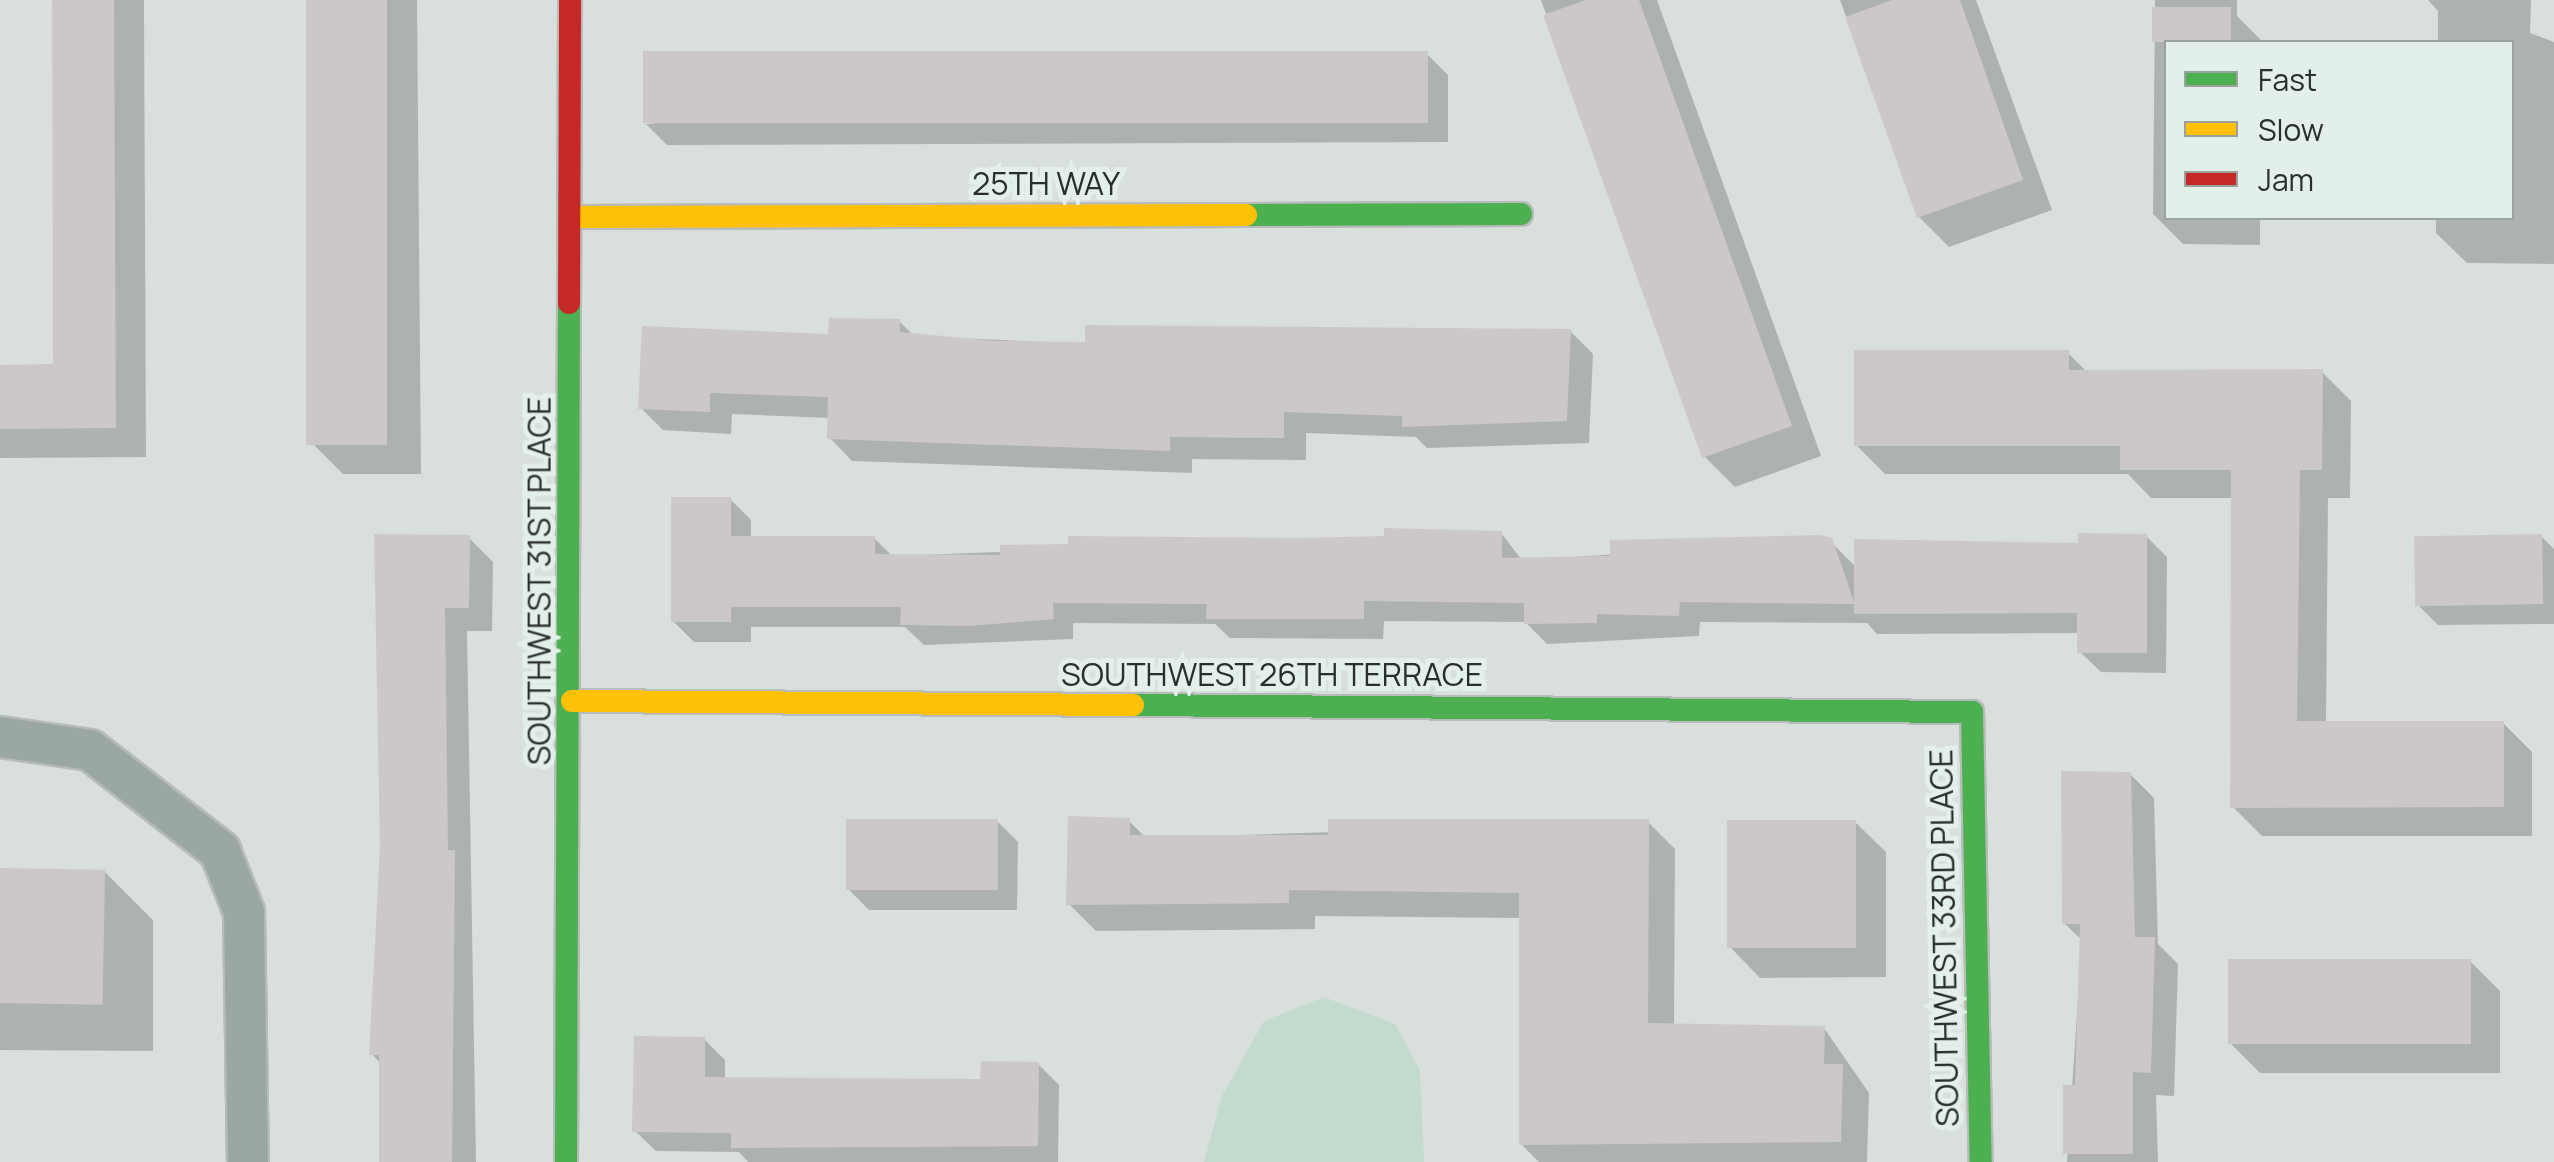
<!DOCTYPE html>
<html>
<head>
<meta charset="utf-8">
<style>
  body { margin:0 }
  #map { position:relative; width:2554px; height:1162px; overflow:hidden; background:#d9dfdc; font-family:Manrope,sans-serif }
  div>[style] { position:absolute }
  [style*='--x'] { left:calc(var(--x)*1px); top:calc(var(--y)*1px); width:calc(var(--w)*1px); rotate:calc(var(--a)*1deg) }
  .green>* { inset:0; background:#c3dbce }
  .shadow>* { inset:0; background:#0003 }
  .building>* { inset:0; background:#cdc8c8; transform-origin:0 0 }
  .roads { filter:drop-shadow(2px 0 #b7bbb9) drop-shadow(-2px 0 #b7bbb9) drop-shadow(0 2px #b7bbb9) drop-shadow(0 -2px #b7bbb9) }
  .street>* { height:40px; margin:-20px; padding:0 20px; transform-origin:20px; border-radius:20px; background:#9ba8a1 }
  .fast>* { height:22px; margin:-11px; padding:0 11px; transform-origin:11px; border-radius:11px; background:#4caf50 }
  .slow>* { height:22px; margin:-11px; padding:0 11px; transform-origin:11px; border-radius:11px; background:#ffc107 }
  .jam>* { height:22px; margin:-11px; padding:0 11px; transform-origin:11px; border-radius:11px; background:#c62828 }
  span { translate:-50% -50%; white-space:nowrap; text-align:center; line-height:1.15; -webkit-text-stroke:10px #e3efe9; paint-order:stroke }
  .street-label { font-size:32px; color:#2a2f2c }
  .legend { position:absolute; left:2164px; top:40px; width:350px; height:180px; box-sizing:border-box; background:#e3efe9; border:2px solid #99a29d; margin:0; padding:12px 18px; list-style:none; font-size:30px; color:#2a2f2c }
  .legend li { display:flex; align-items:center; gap:20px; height:50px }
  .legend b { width:50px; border:2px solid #99a29d }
</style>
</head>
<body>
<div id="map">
  <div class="green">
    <i style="clip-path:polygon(1324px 997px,1395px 1024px,1420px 1070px,1424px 1162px,1204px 1162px,1222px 1096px,1264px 1021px)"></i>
  </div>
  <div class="shadow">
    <i style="clip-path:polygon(55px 0,144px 0,146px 457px,0 458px,0 367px,56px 367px)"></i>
    <i style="clip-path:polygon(309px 0,417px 0,421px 474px,343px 474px,313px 444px)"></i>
    <i style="clip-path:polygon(1541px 0,1657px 0,1821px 456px,1735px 487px,1705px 457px)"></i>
    <i style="clip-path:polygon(1840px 0,1976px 0,2052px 210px,1949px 247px,1919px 217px)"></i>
    <i style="clip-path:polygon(2155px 0,2237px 0,2237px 16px,2261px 40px,2166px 42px,2166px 218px,2260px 218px,2260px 245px,2183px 244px,2153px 214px)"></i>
    <i style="clip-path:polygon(2428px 0,2531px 0,2530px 33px,2554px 42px,2554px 264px,2467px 263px,2436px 233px,2436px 218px,2512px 218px,2512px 42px,2438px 42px,2438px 11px)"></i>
    <i style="clip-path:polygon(1427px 54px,1448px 75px,1448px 142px,667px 145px,646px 124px)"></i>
    <i style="clip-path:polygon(899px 321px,914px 336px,1087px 344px,1570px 331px,1593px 354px,1589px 443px,1427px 448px,1416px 437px,1306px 433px,1306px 460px,1192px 459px,1192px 473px,852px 461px,830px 438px,830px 418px,732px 414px,731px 434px,663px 430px,641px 408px,831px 336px)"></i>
    <i style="clip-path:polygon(2068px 353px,2087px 372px,2322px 372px,2351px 401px,2350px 498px,2328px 498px,2326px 723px,2503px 723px,2532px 752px,2532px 836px,2262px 836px,2233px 807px,2234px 498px,2151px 498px,2128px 474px,1885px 474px,1856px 445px)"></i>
    <i style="clip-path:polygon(730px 499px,751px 520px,751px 538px,874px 538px,892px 556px,1501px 533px,1522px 560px,1830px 541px,1856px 567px,2146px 536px,2167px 557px,2166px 673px,2101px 672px,2080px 652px,2080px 633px,1877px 634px,1867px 623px,1700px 622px,1699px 636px,1547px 644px,1525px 622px,1384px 621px,1383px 639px,1230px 638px,1215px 624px,1073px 623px,1073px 639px,924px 645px,905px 627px,751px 627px,751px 642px,694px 642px,673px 621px)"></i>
    <i style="clip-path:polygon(2541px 536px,2554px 549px,2554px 624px,2438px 625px,2417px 604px)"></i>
    <i style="clip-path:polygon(376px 537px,469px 538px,493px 562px,492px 631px,467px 631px,476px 1162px,382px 1162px,381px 1064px,372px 1054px,382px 848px)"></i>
    <i style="clip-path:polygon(2130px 774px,2154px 798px,2158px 944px,2178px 964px,2174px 1096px,2156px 1095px,2158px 1162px,2067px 1162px,2082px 940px,2064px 923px)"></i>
    <i style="clip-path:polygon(997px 821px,1018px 842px,1017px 910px,869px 910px,848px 889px)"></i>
    <i style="clip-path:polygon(1129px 821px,1146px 838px,1648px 822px,1675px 849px,1674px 1026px,1824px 1028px,1869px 1093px,1867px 1162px,1539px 1162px,1521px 1144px,1521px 918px,1315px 916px,1315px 929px,1096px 931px,1069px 904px)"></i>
    <i style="clip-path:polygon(1855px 822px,1886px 852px,1886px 977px,1760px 978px,1730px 947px)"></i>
    <i style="clip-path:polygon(0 871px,104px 871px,153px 920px,153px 1051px,0 1050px)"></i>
    <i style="clip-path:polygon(2470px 961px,2500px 991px,2500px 1073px,2260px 1073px,2230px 1043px)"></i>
    <i style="clip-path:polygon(704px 1039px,725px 1060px,725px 1079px,983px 1081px,1038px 1064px,1059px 1085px,1058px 1162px,748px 1162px,739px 1152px,656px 1151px,635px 1131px)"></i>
  </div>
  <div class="building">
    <i style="clip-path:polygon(52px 0,114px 0,116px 428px,0 429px,0 365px,53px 364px)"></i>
    <i style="left:306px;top:0;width:81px;height:445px"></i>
    <i style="clip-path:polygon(1586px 0,1639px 0,1792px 426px,1702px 458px,1543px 15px)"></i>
    <i style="clip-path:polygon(1892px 0,1960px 0,2023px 180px,1917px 218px,1845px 17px)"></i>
    <i style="left:2152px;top:7px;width:79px;height:35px"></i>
    <i style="left:1428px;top:51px;width:72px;height:785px;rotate:90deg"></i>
    <i style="clip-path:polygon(829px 318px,900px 319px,900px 332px,996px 341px,1085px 342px,1085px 325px,1571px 329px,1567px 421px,1402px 427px,1402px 416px,1284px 412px,1284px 438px,1170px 437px,1170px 451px,827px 439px,828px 397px,710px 393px,710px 412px,638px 409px,642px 326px,828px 334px)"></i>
    <i style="clip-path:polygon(1854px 350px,2069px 350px,2069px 370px,2323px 369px,2322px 470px,2300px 470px,2297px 721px,2504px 721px,2504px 807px,2230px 808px,2231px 470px,2120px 470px,2120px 446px,1854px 446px)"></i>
    <i style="clip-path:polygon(671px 497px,731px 497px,731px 536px,875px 536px,875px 554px,1000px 555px,1000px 545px,1068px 544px,1068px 536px,1301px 538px,1384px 536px,1384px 528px,1502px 531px,1502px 558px,1610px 556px,1610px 540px,1820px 535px,1832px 538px,1854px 602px,1854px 539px,2078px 543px,2078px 533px,2147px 534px,2147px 653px,2077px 653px,2077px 613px,1854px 614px,1854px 604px,1680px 602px,1679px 616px,1597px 614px,1597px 623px,1524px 624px,1524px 603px,1364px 601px,1364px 619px,1206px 619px,1207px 604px,1053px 603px,1054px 619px,970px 626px,900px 625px,901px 607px,731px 607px,731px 622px,671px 622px)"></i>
    <i style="clip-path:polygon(374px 534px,470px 535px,469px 608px,445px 608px,448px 850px,455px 850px,452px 1162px,379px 1162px,379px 1055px,369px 1055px,380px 848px)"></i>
    <i style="left:2542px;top:534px;width:70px;height:128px;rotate:89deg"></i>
    <i style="clip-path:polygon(2061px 771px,2131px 772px,2135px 937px,2155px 937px,2151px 1073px,2133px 1072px,2133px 1154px,2063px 1154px,2063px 1085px,2075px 1085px,2080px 924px,2062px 924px)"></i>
    <i style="clip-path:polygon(1068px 816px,1130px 818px,1130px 835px,1328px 835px,1328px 819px,1649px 819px,1648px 1023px,1825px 1026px,1824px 1064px,1843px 1064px,1841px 1142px,1519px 1145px,1519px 893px,1289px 890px,1289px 903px,1066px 905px)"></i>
    <i style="left:846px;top:819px;width:152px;height:71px"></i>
    <i style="left:1727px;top:820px;width:129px;height:128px"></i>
    <i style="left:0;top:868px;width:105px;height:135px;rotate:1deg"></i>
    <i style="left:2228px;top:959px;width:243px;height:85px"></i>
    <i style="clip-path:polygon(634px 1036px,705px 1037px,705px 1077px,980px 1079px,981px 1061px,1039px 1062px,1038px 1146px,731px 1148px,731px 1133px,632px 1132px)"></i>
  </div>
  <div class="roads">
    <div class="street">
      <i style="--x:0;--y:737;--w:91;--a:8.2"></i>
      <i style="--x:90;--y:750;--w:165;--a:37.8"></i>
      <i style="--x:220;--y:851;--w:66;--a:68.5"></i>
      <i style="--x:244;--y:912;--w:250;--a:89.1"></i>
    </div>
    <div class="fast">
      <i style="--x:1246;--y:215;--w:275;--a:-0.2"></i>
      <i style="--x:1133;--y:705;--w:839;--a:0.48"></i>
      <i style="--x:1972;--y:712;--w:450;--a:88.9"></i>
      <i style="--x:566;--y:1162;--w:859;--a:-89.8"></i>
    </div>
    <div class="slow">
      <i style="--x:572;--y:217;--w:674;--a:-0.17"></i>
      <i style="--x:572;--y:701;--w:561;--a:0.41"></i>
    </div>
    <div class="jam">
      <i style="--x:569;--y:303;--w:303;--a:-89.8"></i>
    </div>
  </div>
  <div class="street-label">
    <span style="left:1046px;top:183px">25TH WAY</span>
    <span style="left:539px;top:581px;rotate:-90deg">SOUTHWEST 31ST PLACE</span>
    <span style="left:1272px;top:674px">SOUTHWEST 26TH TERRACE</span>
    <span style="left:1944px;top:938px;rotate:-91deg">SOUTHWEST 33RD PLACE</span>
  </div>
  <ul class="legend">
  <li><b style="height:12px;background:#4caf50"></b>Fast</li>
  <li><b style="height:12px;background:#ffc107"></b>Slow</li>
  <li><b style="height:12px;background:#c62828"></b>Jam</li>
  </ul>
</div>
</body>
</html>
